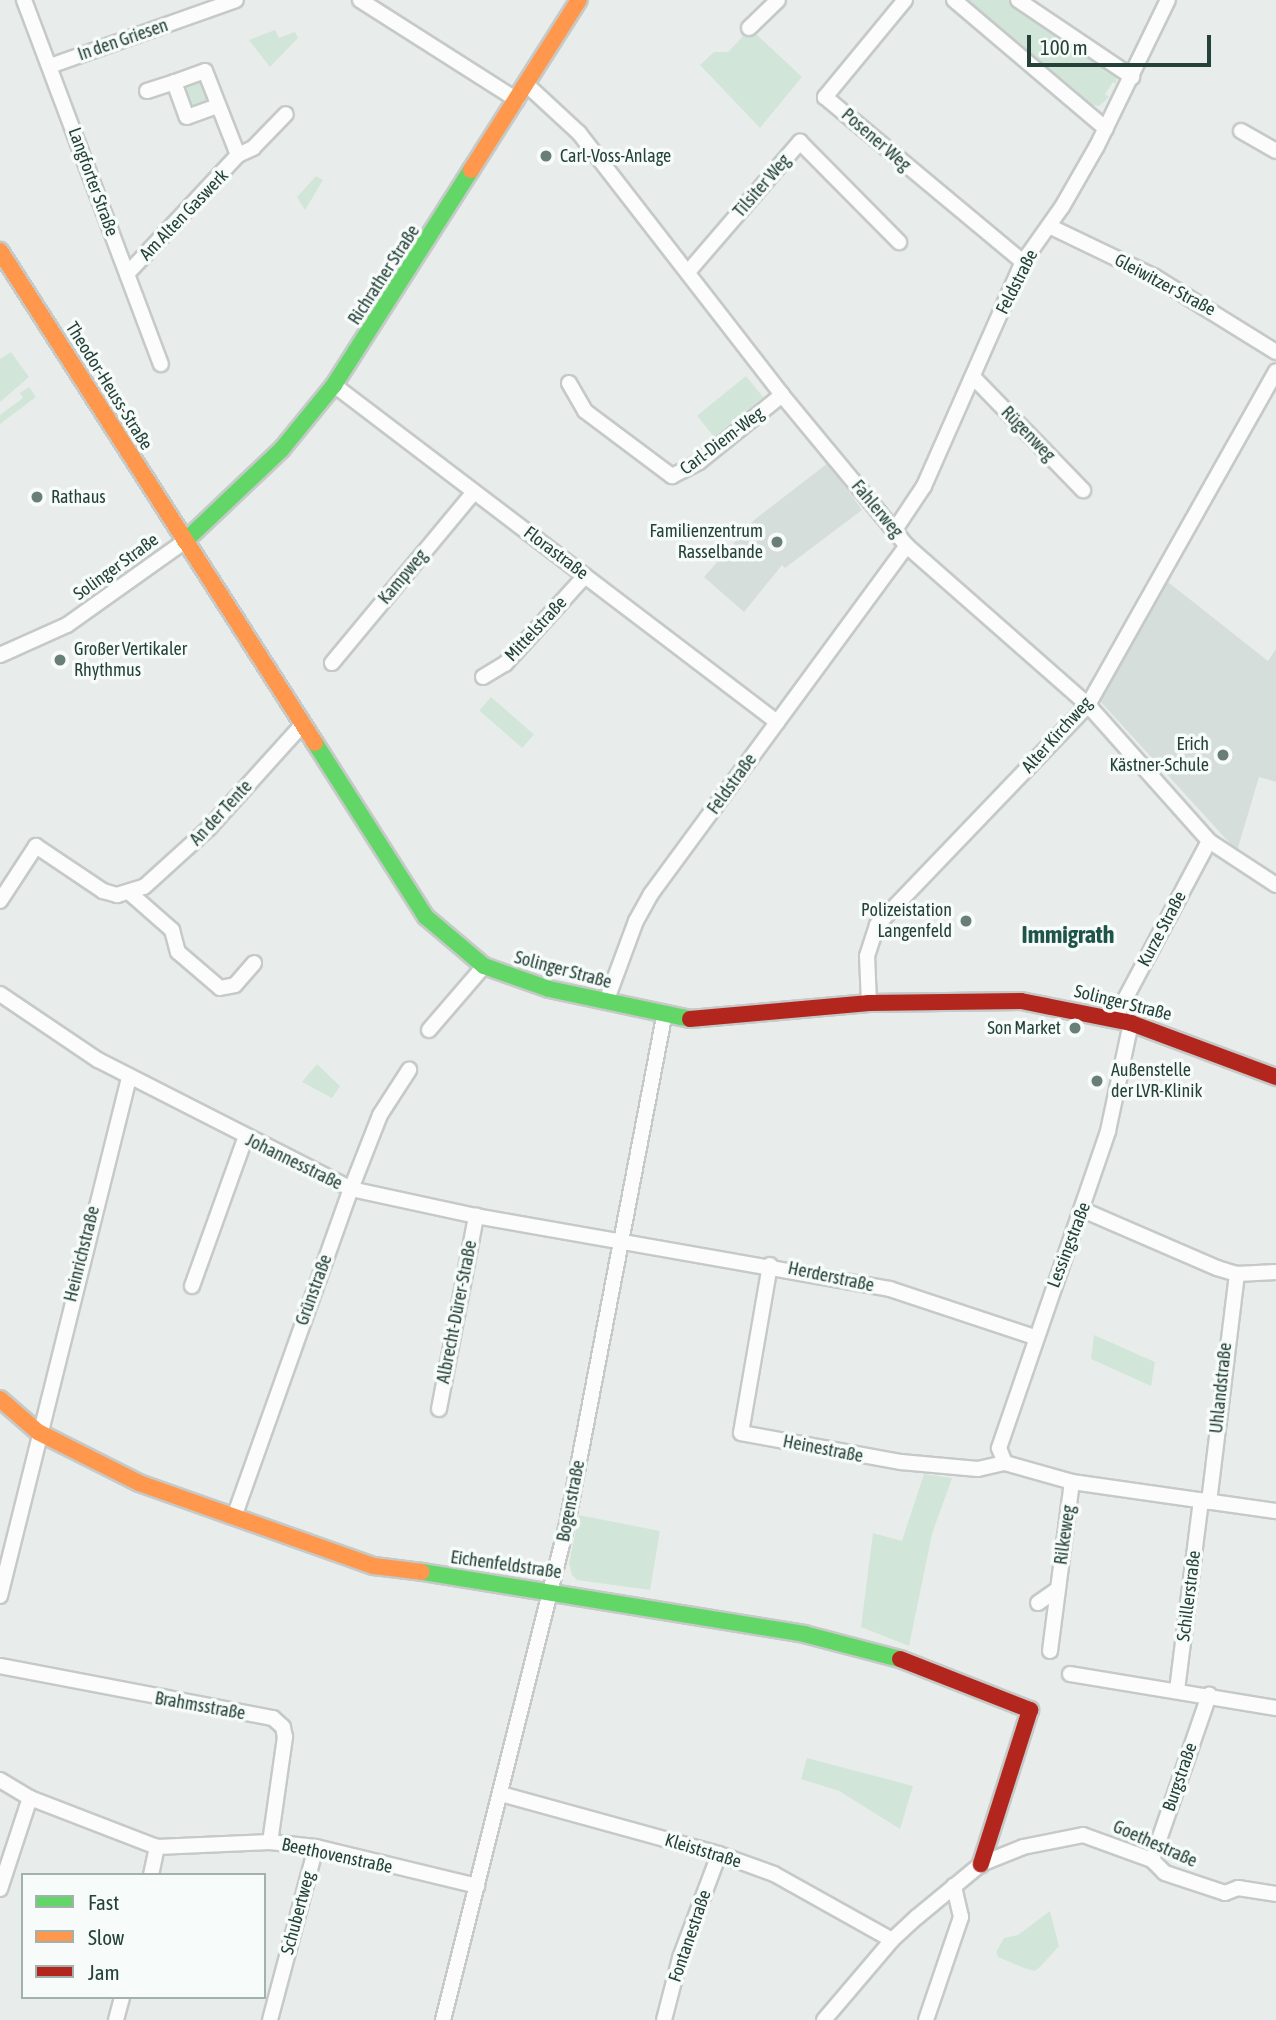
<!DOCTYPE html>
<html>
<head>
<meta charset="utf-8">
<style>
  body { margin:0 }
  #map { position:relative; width:1276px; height:2020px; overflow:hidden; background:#e8edeb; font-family:"Asap Condensed",sans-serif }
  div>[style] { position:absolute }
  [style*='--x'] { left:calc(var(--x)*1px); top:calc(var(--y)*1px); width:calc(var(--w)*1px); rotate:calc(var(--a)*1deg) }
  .built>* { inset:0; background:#d6dedb }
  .green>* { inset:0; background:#d1e6d8; transform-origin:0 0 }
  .round { border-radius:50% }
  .roads { filter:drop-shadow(2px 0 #c5cac8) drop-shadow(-2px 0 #c5cac8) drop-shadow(0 2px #c5cac8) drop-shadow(0 -2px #c5cac8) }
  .street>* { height:14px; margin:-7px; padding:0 7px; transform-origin:7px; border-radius:7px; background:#fcfcfc }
  .fast>* { height:16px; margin:-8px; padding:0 8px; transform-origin:8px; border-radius:8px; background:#63d668 }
  .slow>* { height:16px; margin:-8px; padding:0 8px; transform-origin:8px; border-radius:8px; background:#ff974d }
  .jam>* { height:16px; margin:-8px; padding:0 8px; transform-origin:8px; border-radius:8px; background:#b3261e }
  .dots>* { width:19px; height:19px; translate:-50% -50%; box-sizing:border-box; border:4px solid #f7fbf9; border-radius:50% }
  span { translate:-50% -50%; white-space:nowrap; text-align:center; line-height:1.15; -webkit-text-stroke:7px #f7fbf9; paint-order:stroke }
  .street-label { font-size:18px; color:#24423a }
  .poi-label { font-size:18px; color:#24423a }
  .left { translate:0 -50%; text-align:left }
  .right { translate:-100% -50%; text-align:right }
  .district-label { font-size:24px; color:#1f5548; font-weight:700 }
  .legend { position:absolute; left:21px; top:1873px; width:245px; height:126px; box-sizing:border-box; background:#f7fbf9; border:2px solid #a3b1ad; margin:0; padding:9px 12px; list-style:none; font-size:21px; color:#24423a }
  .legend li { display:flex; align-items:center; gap:14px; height:35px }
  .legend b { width:35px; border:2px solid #a3b1ad }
  .scale { position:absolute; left:1027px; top:35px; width:184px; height:32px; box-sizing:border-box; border:4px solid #24423a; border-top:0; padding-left:9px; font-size:21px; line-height:24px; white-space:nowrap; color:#24423a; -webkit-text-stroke:5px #f7fbf9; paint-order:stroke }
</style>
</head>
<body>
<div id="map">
  <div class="built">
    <i style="clip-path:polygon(828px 463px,862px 510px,785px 568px,782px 565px,744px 612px,704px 577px,754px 520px)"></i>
    <i style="clip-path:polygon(1168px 582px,1268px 661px,1276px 649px,1276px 782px,1259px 777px,1237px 851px,1100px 701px)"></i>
  </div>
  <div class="green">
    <i style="clip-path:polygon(968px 0,1008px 0,1117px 74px,1116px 84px,1113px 82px,1105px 94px,1109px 97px,1099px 106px,1091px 105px)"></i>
    <i style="clip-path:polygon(275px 30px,279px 38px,295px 32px,298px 38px,270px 67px,249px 40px)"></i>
    <i style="clip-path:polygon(747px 32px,754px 32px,802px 77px,760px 128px,700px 65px,714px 52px,728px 52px)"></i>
    <i class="round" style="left:184px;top:81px;width:26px;height:26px"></i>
    <i style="clip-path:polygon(316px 176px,323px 180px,305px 210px,297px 197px)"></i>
    <i style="clip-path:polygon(11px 352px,29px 377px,0 402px,0 359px)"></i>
    <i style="left:746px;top:376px;width:27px;height:63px;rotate:51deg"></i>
    <i style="clip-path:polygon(29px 387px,36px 397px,0 424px,0 415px,23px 398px,20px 393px)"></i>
    <i style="left:491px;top:697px;width:57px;height:18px;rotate:41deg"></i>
    <i style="clip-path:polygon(317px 1064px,340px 1086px,332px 1098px,302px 1082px)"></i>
    <i style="clip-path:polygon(1094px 1335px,1155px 1362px,1151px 1386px,1091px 1359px)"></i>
    <i style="clip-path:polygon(924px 1474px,952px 1478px,932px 1534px,909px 1646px,861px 1627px,873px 1533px,902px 1541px)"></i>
    <i style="clip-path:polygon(579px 1515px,660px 1531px,650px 1590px,577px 1580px,572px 1575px,569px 1563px)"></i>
    <i style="clip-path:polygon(807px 1758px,913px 1786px,900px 1829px,839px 1791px,801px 1779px)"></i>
    <i style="clip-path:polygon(1050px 1911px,1059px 1946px,1041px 1966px,1035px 1971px,1024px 1968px,998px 1957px,996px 1952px,1004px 1938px,1018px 1935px)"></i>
  </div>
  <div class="roads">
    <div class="street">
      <i style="--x:24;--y:0;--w:389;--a:69.4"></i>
      <i style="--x:360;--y:0;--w:186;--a:32.5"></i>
      <i style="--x:905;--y:0;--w:126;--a:129.5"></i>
      <i style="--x:825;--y:97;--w:258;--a:39.8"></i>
      <i style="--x:954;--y:0;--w:199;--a:40.3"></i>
      <i style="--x:1018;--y:0;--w:138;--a:34"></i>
      <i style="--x:749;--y:28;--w:40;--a:-44"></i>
      <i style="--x:50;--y:66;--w:197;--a:-19.5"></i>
      <i style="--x:526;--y:84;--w:72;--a:42.8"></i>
      <i style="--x:579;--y:133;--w:331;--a:52.2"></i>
      <i style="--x:782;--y:395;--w:196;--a:50.4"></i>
      <i style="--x:907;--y:546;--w:241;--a:41.3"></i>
      <i style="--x:1088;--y:705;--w:182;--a:48.3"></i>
      <i style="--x:1209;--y:841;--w:80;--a:33.3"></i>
      <i style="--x:147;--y:91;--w:28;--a:-18"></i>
      <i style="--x:1241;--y:131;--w:40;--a:29.7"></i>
      <i style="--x:238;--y:155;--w:17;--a:-25"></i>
      <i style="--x:253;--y:148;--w:47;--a:-45.9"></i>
      <i style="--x:1049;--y:226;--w:118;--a:25.7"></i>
      <i style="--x:1155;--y:277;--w:142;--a:31.8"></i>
      <i style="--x:688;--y:272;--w:172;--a:-49.3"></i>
      <i style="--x:800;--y:142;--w:141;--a:45.3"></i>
      <i style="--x:127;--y:274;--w:163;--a:-47"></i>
      <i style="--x:238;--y:155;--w:90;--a:-111.4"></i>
      <i style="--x:205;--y:71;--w:33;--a:160"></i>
      <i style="--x:174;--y:82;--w:37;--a:70"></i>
      <i style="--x:187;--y:117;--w:33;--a:-20"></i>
      <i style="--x:973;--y:377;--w:158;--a:45.8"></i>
      <i style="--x:569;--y:383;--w:32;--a:60"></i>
      <i style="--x:585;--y:411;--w:109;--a:36.8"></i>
      <i style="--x:672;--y:476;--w:30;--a:-27"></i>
      <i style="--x:699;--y:462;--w:107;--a:-38.9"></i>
      <i style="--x:334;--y:385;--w:557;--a:37.26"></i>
      <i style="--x:894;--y:531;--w:54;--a:-56.3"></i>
      <i style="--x:924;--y:486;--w:245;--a:-66.2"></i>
      <i style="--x:1023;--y:262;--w:67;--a:-54.7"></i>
      <i style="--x:1062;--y:207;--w:70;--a:-60.2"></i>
      <i style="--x:1097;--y:146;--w:162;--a:-64.1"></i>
      <i style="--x:0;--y:655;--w:73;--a:-24.1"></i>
      <i style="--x:67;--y:625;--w:145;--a:-35.4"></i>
      <i style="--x:332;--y:663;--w:222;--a:-50.3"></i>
      <i style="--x:483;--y:677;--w:26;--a:-31"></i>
      <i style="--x:505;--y:664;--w:119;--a:-47.7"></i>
      <i style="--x:131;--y:894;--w:55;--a:41.3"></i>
      <i style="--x:172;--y:930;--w:23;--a:75"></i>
      <i style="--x:178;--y:952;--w:55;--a:40.6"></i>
      <i style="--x:220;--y:988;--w:15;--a:-11"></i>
      <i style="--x:235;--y:985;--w:29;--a:-49"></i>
      <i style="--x:0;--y:901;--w:66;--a:-56.8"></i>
      <i style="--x:36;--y:846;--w:81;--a:33.9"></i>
      <i style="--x:103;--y:891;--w:15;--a:16"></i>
      <i style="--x:117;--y:895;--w:28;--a:-17"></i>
      <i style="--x:144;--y:887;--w:88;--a:-42.2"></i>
      <i style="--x:209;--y:828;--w:140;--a:-47.9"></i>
      <i style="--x:0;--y:994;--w:118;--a:34"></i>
      <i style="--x:98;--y:1060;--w:284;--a:27"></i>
      <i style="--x:351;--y:1189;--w:128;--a:12.2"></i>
      <i style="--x:476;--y:1216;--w:420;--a:10"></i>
      <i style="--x:890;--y:1289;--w:152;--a:18.4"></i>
      <i style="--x:606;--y:1002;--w:86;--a:-69.7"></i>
      <i style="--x:636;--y:921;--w:31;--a:-61"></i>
      <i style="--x:651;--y:894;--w:432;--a:-53.7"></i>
      <i style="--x:869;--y:1003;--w:47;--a:-92.4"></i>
      <i style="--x:867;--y:956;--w:33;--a:-72"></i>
      <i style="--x:877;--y:925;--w:305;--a:-46.2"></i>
      <i style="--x:1088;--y:705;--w:383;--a:-60.6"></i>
      <i style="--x:1115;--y:1018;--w:200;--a:-62"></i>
      <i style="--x:429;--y:1030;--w:84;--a:-49.3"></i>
      <i style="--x:1083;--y:1210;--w:146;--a:23.4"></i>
      <i style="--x:1217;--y:1268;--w:21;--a:17"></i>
      <i style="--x:1237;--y:1274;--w:39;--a:-3"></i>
      <i style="--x:770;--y:1265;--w:170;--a:99.8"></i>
      <i style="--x:741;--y:1433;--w:163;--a:10.3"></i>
      <i style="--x:901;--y:1462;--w:77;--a:5.2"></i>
      <i style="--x:978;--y:1469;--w:28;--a:-13"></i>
      <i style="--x:1005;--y:1463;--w:70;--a:15.8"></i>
      <i style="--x:1072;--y:1482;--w:206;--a:8.1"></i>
      <i style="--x:192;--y:1286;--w:156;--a:-70.2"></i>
      <i style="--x:439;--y:1409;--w:197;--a:-79.1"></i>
      <i style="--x:1005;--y:1463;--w:16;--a:-112"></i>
      <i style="--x:999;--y:1448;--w:335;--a:-71"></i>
      <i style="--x:1108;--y:1131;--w:110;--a:-78"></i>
      <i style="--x:1209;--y:1502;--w:230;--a:-83"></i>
      <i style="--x:234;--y:1517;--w:348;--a:-70.4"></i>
      <i style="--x:351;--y:1189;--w:79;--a:-68.6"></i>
      <i style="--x:380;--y:1115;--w:54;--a:-57.2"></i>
      <i style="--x:0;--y:1596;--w:534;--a:-76.02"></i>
      <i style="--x:1038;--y:1603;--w:24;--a:-35"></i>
      <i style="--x:1050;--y:1651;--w:170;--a:-82.6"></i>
      <i style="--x:0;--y:1666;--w:278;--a:10.8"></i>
      <i style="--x:273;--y:1718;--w:13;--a:42"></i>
      <i style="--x:283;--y:1727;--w:10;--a:79"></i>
      <i style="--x:285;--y:1737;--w:106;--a:98.1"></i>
      <i style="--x:1070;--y:1674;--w:209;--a:9.4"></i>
      <i style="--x:1177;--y:1690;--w:191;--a:-82.8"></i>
      <i style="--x:0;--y:1780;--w:35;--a:31"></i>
      <i style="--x:30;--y:1798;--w:136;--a:21.1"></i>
      <i style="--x:157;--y:1847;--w:113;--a:-2.5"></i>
      <i style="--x:270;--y:1842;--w:46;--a:6.2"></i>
      <i style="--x:316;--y:1847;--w:166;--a:13.6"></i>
      <i style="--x:501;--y:1794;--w:226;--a:15.4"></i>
      <i style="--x:719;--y:1854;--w:59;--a:20"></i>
      <i style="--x:774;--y:1874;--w:135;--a:29.2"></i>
      <i style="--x:1152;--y:1860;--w:175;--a:-70.9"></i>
      <i style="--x:151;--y:1875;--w:29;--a:-78"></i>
      <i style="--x:0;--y:1889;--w:96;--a:-71.8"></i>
      <i style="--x:116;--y:2020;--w:24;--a:-75"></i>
      <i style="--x:270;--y:2020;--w:179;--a:-75.1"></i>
      <i style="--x:443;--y:2020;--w:511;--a:-75.96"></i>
      <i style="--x:567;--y:1524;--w:516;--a:-79.17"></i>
      <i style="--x:664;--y:2020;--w:64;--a:-75.5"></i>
      <i style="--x:680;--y:1958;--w:111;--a:-69.4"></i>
      <i style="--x:824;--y:2020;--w:105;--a:-49.6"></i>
      <i style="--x:892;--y:1940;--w:34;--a:-43"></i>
      <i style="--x:917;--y:1917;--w:83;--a:-39.6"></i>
      <i style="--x:981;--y:1864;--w:45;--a:-22"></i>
      <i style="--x:1023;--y:1847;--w:61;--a:-11.3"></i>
      <i style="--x:1083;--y:1835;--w:73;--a:19.9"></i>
      <i style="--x:1152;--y:1860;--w:18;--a:45"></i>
      <i style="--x:1165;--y:1873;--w:63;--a:18.4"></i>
      <i style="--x:1225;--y:1893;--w:14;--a:-21"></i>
      <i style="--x:1238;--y:1888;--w:38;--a:9"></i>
      <i style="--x:926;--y:2020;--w:109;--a:-71.2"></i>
      <i style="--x:961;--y:1917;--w:32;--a:-103"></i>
    </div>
    <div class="fast">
      <i style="--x:185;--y:541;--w:132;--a:-43.5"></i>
      <i style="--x:281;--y:450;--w:84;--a:-50.8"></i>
      <i style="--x:334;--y:385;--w:255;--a:-57.5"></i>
      <i style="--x:315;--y:743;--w:206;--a:57.5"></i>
      <i style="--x:426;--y:917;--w:76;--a:40.2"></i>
      <i style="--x:484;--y:966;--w:69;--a:19.5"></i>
      <i style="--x:549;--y:989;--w:144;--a:12"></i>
      <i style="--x:422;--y:1572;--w:387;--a:9.2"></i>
      <i style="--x:804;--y:1634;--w:99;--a:14.6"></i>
    </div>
    <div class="slow">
      <i style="--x:471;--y:170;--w:201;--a:-57.6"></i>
      <i style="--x:0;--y:251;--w:584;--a:57.37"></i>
      <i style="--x:0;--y:1399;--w:50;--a:41"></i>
      <i style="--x:38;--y:1432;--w:113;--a:26.8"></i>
      <i style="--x:139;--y:1483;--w:249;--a:19.5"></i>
      <i style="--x:374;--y:1566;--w:48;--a:7.1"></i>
    </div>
    <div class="jam">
      <i style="--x:690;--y:1019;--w:180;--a:-5.1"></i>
      <i style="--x:869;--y:1003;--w:152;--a:-0.8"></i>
      <i style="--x:1021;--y:1001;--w:112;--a:11.3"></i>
      <i style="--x:1131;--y:1023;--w:155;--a:20.4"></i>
      <i style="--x:900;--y:1659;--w:140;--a:21.4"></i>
      <i style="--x:1030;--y:1710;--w:162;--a:107.7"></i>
    </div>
  </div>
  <div class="dots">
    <i style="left:546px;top:156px;background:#697e78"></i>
    <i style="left:37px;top:497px;background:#697e78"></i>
    <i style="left:777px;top:542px;background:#697e78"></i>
    <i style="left:60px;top:660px;background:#697e78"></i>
    <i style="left:1223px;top:755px;background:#697e78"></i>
    <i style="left:966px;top:921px;background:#697e78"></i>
    <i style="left:1075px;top:1028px;background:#697e78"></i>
    <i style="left:1097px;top:1081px;background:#697e78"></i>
  </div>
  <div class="street-label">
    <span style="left:123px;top:40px;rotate:-19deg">In den Griesen</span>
    <span style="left:876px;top:140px;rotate:41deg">Posener Weg</span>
    <span style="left:93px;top:182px;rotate:70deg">Langforter Straße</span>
    <span style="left:762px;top:186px;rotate:-49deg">Tilsiter Weg</span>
    <span style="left:184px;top:215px;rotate:-46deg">Am Alten Gaswerk</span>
    <span style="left:384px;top:275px;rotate:-57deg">Richrather Straße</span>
    <span style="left:1017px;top:282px;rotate:-63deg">Feldstraße</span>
    <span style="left:1165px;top:285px;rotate:28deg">Gleiwitzer Straße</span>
    <span style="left:109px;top:386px;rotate:58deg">Theodor-Heuss-Straße</span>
    <span style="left:1028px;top:434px;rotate:46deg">Rügenweg</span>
    <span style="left:722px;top:441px;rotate:-37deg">Carl-Diem-Weg</span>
    <span style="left:877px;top:509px;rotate:50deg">Fahlerweg</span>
    <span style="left:556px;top:553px;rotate:37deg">Florastraße</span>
    <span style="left:116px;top:567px;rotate:-36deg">Solinger Straße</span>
    <span style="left:403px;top:577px;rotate:-50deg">Kampweg</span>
    <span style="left:536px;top:629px;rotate:-47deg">Mittelstraße</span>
    <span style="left:1057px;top:735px;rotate:-48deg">Alter Kirchweg</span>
    <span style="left:732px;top:784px;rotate:-54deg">Feldstraße</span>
    <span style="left:221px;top:813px;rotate:-47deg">An der Tente</span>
    <span style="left:1162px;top:929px;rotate:-62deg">Kurze Straße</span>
    <span style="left:563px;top:970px;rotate:15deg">Solinger Straße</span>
    <span style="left:1123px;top:1003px;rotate:14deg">Solinger Straße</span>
    <span style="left:294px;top:1162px;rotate:26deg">Johannesstraße</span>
    <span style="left:1069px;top:1245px;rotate:-69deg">Lessingstraße</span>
    <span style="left:82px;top:1254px;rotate:-76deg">Heinrichstraße</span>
    <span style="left:831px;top:1277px;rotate:12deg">Herderstraße</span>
    <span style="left:314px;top:1290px;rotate:-70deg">Grünstraße</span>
    <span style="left:457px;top:1312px;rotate:-79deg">Albrecht-Dürer-Straße</span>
    <span style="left:1221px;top:1388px;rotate:-84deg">Uhlandstraße</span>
    <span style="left:823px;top:1449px;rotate:11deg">Heinestraße</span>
    <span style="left:571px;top:1501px;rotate:-79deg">Bogenstraße</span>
    <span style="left:1065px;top:1535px;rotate:-82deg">Rilkeweg</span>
    <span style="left:506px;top:1565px;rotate:8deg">Eichenfeldstraße</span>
    <span style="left:1189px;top:1596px;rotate:-83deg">Schillerstraße</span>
    <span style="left:200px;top:1706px;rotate:10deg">Brahmsstraße</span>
    <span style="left:1180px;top:1777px;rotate:-71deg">Burgstraße</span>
    <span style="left:1155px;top:1844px;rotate:24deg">Goethestraße</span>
    <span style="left:703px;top:1851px;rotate:17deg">Kleiststraße</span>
    <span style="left:337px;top:1856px;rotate:12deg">Beethovenstraße</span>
    <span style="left:298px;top:1913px;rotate:-75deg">Schubertweg</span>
    <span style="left:690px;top:1936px;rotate:-71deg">Fontanestraße</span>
  </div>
  <div class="poi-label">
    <span class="left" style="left:560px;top:156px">Carl-Voss-Anlage</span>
    <span class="left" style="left:51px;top:497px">Rathaus</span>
    <span class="right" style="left:763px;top:542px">Familienzentrum<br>Rasselbande</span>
    <span class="left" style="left:74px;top:660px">Großer Vertikaler<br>Rhythmus</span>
    <span class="right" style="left:1209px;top:755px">Erich<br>Kästner-Schule</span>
    <span class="right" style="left:952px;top:921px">Polizeistation<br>Langenfeld</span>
    <span class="right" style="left:1061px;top:1028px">Son Market</span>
    <span class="left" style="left:1111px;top:1081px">Außenstelle<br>der LVR-Klinik</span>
  </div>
  <div class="district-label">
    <span style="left:1068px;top:935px">Immigrath</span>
  </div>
  <ul class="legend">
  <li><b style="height:9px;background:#63d668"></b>Fast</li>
  <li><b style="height:9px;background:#ff974d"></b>Slow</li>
  <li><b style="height:9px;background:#b3261e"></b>Jam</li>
  </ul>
  <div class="scale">100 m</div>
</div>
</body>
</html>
